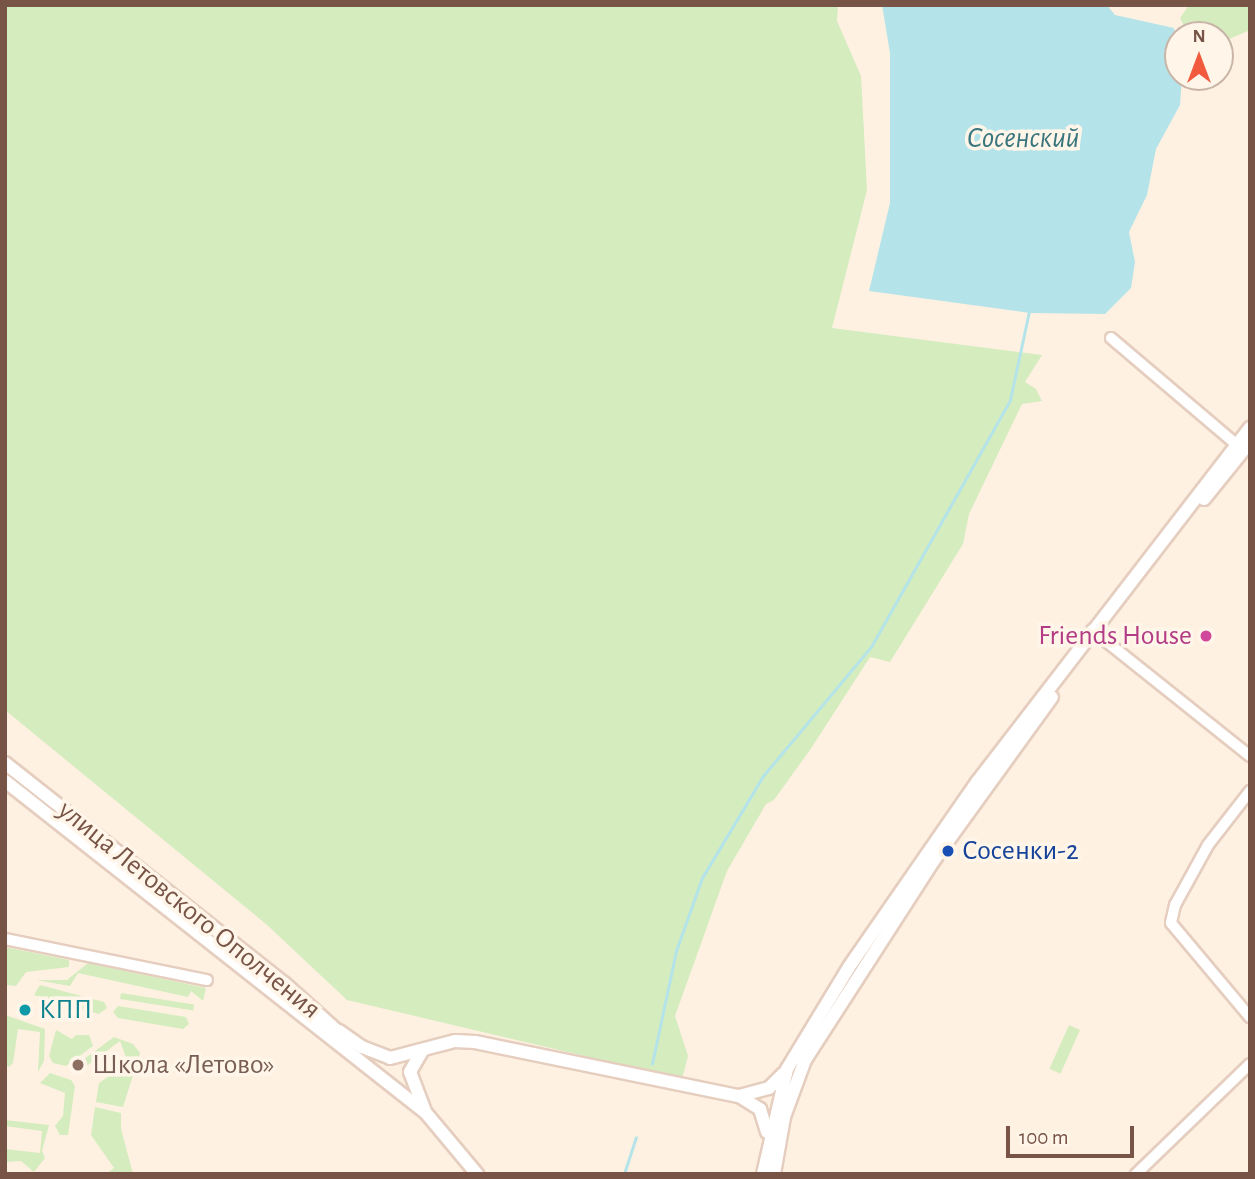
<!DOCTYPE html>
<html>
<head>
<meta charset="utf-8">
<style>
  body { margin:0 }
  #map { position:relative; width:1255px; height:1179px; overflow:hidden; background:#fef1e1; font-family:"Alegreya Sans",sans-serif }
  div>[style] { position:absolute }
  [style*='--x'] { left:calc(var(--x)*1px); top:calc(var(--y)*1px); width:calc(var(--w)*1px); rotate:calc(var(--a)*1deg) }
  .green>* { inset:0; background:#d4ecbe; transform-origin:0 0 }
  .water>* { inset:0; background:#b4e4e9 }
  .stream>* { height:2.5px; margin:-1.25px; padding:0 1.25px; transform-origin:1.25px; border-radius:1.25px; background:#b4e4e9 }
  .roads { filter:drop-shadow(2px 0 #e5cebf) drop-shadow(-2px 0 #e5cebf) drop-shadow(0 2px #e5cebf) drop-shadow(0 -2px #e5cebf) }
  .street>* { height:10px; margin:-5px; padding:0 5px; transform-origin:5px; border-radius:5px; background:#fff }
  .secondary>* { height:12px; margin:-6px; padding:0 6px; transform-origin:6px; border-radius:6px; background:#fff }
  .dots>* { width:19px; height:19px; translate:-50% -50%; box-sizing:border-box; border:4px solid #fff5e9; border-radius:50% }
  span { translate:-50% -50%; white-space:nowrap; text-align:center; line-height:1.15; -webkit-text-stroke:7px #fff5e9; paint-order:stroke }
  .hotel-label { font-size:28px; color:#b23c85 }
  .right { translate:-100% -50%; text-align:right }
  .transit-label { font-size:28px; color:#164399 }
  .left { translate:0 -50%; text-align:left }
  .street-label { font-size:28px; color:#775446 }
  .culture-label { font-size:28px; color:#0d838f }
  .education-label { font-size:28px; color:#785e54 }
  .water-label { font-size:30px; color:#39767e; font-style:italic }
  .frame { position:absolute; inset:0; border:7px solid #775446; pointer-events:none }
  .north { position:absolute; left:1164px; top:21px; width:70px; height:70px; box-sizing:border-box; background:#fff5e9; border:2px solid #c9b5a8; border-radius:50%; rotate:0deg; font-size:19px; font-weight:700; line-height:28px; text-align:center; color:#775446 }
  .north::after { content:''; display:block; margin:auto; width:24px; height:32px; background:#f15a3c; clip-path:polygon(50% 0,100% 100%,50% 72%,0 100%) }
  .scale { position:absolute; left:1006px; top:1126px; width:128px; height:32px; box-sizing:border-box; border:4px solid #775446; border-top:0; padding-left:9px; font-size:21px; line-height:24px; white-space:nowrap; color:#775446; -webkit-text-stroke:5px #fff5e9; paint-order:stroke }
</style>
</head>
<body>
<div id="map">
  <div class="green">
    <i style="clip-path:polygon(5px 5px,838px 5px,837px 21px,861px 76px,867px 190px,832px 328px,1042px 355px,1025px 382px,1036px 389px,1042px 401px,1022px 404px,969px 514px,963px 544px,890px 662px,870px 657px,812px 747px,774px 800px,766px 804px,727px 871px,675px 1016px,688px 1056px,682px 1079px,347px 1000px,266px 924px,5px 710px)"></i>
    <i style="clip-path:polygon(1189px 5px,1250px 5px,1250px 30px,1220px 43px,1220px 35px,1198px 35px,1192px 26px,1186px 30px,1180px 18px)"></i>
    <i style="clip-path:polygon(5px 947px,69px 960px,69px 967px,26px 972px,16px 986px,6px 985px)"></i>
    <i style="clip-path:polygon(88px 963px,206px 988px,203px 1001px,191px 991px,188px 997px,78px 973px,70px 986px,36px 980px,67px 980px)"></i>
    <i style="clip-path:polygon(40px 985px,104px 1002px,107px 1008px,99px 1014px,34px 995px)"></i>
    <i style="left:121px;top:993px;width:74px;height:6px;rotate:9deg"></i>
    <i style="clip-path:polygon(118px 1006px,186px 1017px,189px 1024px,183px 1029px,118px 1018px,113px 1012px)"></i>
    <i style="clip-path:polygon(5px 1015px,45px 1029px,44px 1061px,38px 1072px,40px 1032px,18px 1029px,13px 1063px,9px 1067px,5px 1064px)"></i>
    <i style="left:1069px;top:1025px;width:12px;height:48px;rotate:24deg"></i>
    <i style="clip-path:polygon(56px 1030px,72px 1039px,76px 1035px,89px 1035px,93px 1046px,66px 1066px,53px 1063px,49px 1056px)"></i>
    <i style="clip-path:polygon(114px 1037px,133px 1044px,140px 1053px,123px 1107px,96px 1102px,99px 1083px,128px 1063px,120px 1041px,84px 1068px,80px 1062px)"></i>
    <i style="clip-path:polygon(50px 1073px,71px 1080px,75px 1086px,68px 1135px,60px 1135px,55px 1126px,63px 1116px,65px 1093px,40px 1083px)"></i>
    <i style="clip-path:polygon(95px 1107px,121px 1113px,121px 1129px,133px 1174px,106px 1174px,114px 1168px,91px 1135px)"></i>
    <i style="clip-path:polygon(5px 1120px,49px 1125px,42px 1151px,45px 1158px,34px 1172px,21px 1161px,5px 1162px,5px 1149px,40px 1153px,42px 1131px,5px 1126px)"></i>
  </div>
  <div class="water">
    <i style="clip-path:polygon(882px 5px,1107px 5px,1115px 15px,1174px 28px,1182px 77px,1180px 105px,1156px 149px,1147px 195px,1129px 232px,1135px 262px,1131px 288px,1105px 314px,1030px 313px,869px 291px,890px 203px,890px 53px)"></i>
  </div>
  <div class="stream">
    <i style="--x:652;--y:1064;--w:116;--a:-78"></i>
    <i style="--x:676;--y:951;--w:77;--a:-70.4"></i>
    <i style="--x:702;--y:878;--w:119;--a:-59.1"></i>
    <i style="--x:763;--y:776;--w:168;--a:-50.1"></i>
    <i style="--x:871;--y:647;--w:283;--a:-60.6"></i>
    <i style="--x:1010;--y:400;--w:91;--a:-77.9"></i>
    <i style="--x:624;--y:1174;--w:38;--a:-72"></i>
  </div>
  <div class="roads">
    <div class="street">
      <i style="--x:1111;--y:338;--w:164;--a:40.3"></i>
      <i style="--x:1092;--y:630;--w:202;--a:38.6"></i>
      <i style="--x:1250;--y:791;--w:68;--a:127.9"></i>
      <i style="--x:1208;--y:845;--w:68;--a:118.8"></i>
      <i style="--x:1175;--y:905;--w:18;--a:103"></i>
      <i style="--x:1171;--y:923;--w:123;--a:50"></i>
      <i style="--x:5;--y:939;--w:206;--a:11.5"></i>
      <i style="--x:1136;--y:1174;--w:158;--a:-44"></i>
    </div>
    <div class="secondary">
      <i style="--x:1204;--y:499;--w:73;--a:-51.1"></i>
      <i style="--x:5;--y:763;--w:355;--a:38.3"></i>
      <i style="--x:284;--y:983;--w:81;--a:42"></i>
      <i style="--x:5;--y:781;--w:536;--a:38.26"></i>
      <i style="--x:426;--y:1113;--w:80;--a:50.1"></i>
      <i style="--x:339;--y:1031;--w:28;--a:35"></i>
      <i style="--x:362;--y:1047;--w:30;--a:21"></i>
      <i style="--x:390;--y:1058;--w:67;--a:-14.7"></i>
      <i style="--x:455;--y:1041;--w:20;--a:3"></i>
      <i style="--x:475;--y:1042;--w:269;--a:11.6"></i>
      <i style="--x:739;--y:1096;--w:25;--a:32"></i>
      <i style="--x:760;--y:1109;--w:24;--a:73"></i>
      <i style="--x:422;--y:1051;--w:24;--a:120"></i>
      <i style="--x:410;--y:1072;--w:40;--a:69"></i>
      <i style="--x:739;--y:1096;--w:31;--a:-15"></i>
      <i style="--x:769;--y:1088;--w:21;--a:-45"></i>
      <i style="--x:763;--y:1174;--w:108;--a:-77.1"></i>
      <i style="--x:787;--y:1069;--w:119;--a:-58.7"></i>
      <i style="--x:849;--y:967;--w:226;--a:-55.3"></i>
      <i style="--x:978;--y:781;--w:446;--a:-52.4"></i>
      <i style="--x:774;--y:1174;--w:58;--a:-80"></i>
      <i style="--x:784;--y:1117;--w:61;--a:-69.8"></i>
      <i style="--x:805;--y:1060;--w:238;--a:-57.2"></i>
      <i style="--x:934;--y:860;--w:201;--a:-54.1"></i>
    </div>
  </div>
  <div class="dots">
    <i style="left:1206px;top:636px;background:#d1479c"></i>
    <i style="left:948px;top:851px;background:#1a4fb4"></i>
    <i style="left:25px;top:1010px;background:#0f9aa8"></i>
    <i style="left:78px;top:1065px;background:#8d6e63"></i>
  </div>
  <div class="hotel-label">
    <span class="right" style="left:1192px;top:636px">Friends House</span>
  </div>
  <div class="transit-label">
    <span class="left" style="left:962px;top:851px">Сосенки-2</span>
  </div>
  <div class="street-label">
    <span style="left:189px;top:910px;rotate:39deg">улица Летовского Ополчения</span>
  </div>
  <div class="culture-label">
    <span class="left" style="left:39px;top:1010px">КПП</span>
  </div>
  <div class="education-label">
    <span class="left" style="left:92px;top:1065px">Школа «Летово»</span>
  </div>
  <div class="water-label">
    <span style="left:1023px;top:138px">Сосенский</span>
  </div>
  <div class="frame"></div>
  <div class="north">N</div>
  <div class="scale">100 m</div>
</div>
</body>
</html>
